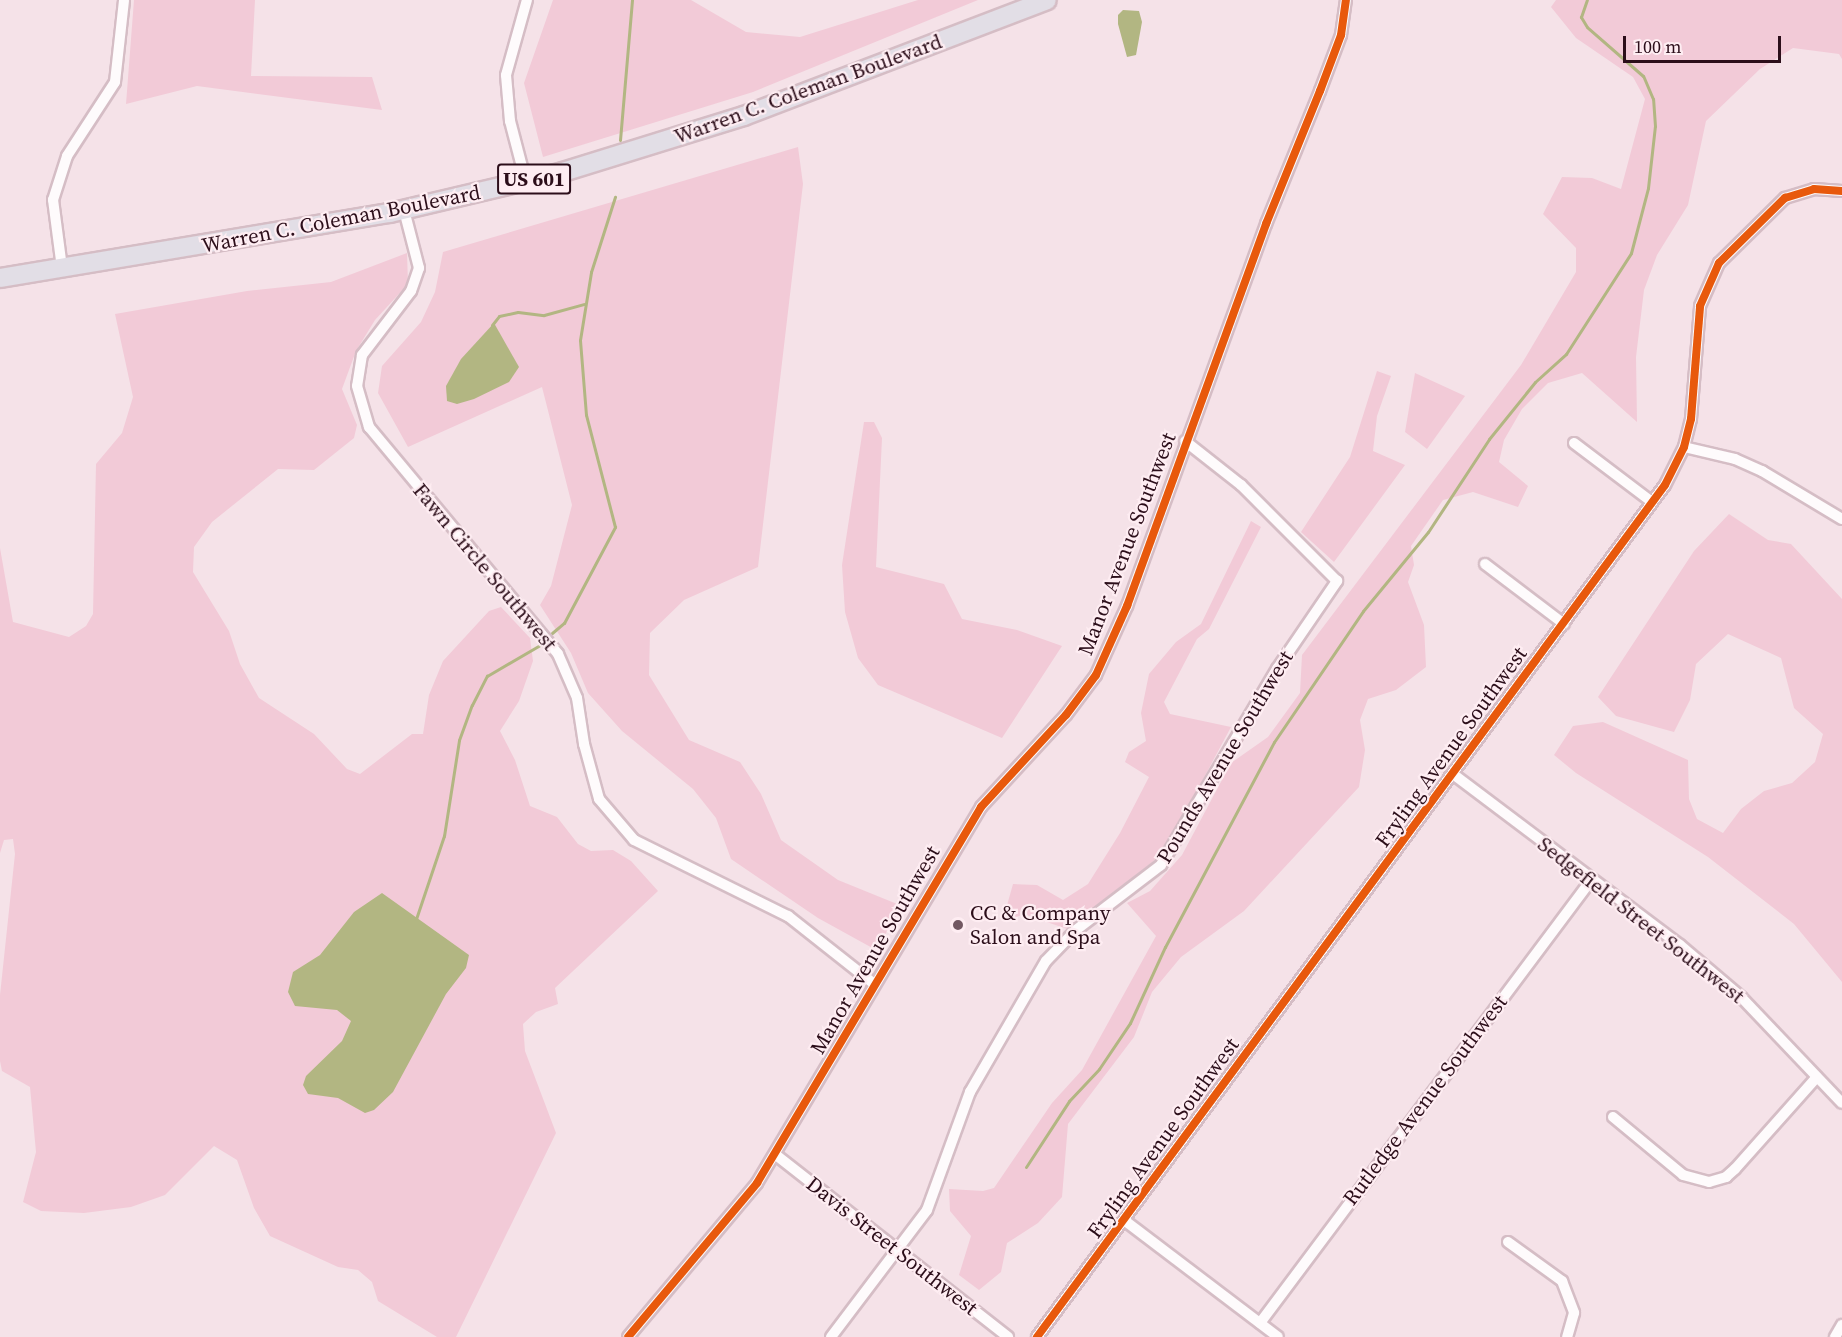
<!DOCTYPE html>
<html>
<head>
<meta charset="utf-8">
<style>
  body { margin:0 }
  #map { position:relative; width:1842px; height:1337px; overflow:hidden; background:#f5e2e8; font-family:"Source Serif 4",serif }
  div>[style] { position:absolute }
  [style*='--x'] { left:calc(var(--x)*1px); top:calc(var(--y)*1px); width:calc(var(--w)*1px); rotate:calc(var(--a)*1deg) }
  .green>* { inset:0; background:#f2cad7 }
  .water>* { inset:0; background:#b2b682 }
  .stream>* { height:3px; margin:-1.5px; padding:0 1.5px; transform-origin:1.5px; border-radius:1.5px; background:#b2b682 }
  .roads { filter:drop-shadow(2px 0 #d5bdc5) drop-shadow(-2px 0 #d5bdc5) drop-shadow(0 2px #d5bdc5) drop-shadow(0 -2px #d5bdc5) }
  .minor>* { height:10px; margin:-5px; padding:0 5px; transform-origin:5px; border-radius:5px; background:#fefbfc }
  .trunk>* { height:18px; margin:-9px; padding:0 9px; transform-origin:9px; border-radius:9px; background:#e2dee6 }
  .cycleway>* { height:8px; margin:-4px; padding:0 4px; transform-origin:4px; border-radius:4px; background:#e8590c }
  .dots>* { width:16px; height:16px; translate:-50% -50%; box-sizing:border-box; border:3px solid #feedf2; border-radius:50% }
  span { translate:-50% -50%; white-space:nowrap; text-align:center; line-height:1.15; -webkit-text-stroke:4.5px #feedf2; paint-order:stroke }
  .shield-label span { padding:2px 4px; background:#feedf2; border:2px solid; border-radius:4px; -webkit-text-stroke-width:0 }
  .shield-label { font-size:20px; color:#2c0e1a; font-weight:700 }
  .street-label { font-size:21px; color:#2c0e1a }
  .poi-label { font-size:21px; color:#2c0e1a }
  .left { translate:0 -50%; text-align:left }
  .scale { position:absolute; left:1623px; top:36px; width:158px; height:27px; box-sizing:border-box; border:3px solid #2c0e1a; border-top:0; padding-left:8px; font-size:18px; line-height:21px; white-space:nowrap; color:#2c0e1a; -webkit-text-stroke:4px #feedf2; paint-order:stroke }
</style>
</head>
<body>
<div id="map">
  <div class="green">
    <i style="clip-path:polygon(134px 0,255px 0,251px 76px,372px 77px,382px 110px,197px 86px,126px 104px)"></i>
    <i style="clip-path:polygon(553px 0,691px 0,746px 32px,800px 37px,918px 0,978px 0,753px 92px,543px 157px,524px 83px)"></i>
    <i style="clip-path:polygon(1556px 0,1842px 0,1842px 59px,1839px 54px,1793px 48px,1760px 69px,1706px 121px,1688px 205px,1657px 255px,1644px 290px,1636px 357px,1637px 422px,1582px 373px,1548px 383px,1522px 409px,1504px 440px,1499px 462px,1528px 486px,1518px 507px,1473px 492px,1443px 500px,1411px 546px,1414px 565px,1408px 582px,1424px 625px,1426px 667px,1396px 690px,1368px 699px,1360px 720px,1365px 750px,1359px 787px,1244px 911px,1181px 957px,1152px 992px,1134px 1037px,1068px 1124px,1062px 1197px,1038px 1223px,1007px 1243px,1001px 1272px,979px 1290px,959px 1275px,971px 1236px,950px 1211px,949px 1189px,983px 1191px,994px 1188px,1052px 1103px,1082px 1070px,1156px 936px,1127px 903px,1150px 891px,1182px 855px,1231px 763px,1268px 737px,1300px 693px,1302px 655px,1521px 365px,1576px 272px,1576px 248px,1543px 214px,1562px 177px,1592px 178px,1621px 189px,1645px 99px,1633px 77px,1576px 38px,1551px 7px)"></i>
    <i style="clip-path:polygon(798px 147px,803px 184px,758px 567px,684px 600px,650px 633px,649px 675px,689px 740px,740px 762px,761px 794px,781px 840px,838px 880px,902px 906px,876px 950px,818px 918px,731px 859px,716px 818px,693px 789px,622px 731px,588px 693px,571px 653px,540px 605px,551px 586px,572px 505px,542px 387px,408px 447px,378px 393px,382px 366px,421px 322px,435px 292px,443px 252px)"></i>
    <i style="clip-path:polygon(407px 253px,408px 284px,375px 320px,356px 351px,342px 389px,357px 425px,354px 438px,314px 470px,278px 469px,212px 522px,194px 547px,193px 572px,229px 631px,240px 664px,259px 698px,314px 734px,347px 769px,360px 774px,412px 734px,423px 734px,429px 695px,443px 661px,489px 611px,501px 607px,530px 638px,533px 661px,519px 701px,500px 731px,515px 760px,530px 806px,557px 817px,578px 844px,591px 851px,613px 850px,631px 861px,658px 891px,555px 988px,558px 1004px,536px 1012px,523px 1024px,525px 1051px,556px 1133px,456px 1337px,437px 1337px,378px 1301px,372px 1282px,358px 1270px,338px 1267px,270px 1236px,254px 1208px,237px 1160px,214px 1146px,165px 1195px,131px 1207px,84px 1213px,41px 1211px,23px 1202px,36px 1152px,30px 1087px,2px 1071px,0 1061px,0 995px,15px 854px,13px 839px,4px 840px,0 853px,0 548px,13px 622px,69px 637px,86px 626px,93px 614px,96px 464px,122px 433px,133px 397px,115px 314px,247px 291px,331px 282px)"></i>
    <i style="clip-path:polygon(1377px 371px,1391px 376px,1377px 416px,1373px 451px,1405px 465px,1334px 562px,1301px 532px,1350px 457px)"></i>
    <i style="clip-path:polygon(1415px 373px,1465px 396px,1427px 449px,1405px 432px)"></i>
    <i style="clip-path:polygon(864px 422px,874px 422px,882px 438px,876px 567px,944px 584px,962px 619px,1017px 630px,1062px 646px,1002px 738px,878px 685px,858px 658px,845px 612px,842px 565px)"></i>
    <i style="clip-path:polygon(1729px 514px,1768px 540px,1791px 544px,1842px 599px,1842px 982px,1794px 924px,1708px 857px,1576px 773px,1554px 755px,1573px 726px,1603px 722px,1688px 760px,1689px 799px,1697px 819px,1723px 833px,1741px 809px,1764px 791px,1792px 783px,1815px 762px,1823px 734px,1794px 708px,1781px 658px,1728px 634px,1696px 664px,1690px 700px,1674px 732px,1616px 716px,1598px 697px,1694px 551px)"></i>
    <i style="clip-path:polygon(1251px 521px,1261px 527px,1209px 629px,1197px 639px,1164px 702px,1170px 714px,1231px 727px,1177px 828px,1160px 855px,1128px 885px,1067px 929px,1024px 914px,1009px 920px,1004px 916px,1013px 884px,1037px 885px,1063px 900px,1088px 884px,1120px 833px,1149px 777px,1125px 762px,1129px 752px,1146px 741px,1141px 713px,1149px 674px,1176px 642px,1201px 624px)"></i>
  </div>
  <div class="water">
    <i style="clip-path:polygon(1123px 10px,1139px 11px,1142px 22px,1136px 55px,1127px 57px,1118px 24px,1118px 15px)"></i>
    <i style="clip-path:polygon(494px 323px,519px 367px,509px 382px,474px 399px,457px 404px,447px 401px,446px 386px,461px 359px)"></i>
    <i style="clip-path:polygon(382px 893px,469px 955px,466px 968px,446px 994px,393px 1092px,374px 1110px,365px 1113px,338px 1098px,308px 1094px,303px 1085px,306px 1076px,342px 1041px,351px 1021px,337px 1010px,295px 1006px,288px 992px,293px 972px,320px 955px,354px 912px)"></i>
  </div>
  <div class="stream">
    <i style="--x:620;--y:140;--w:141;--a:-85.1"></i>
    <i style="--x:492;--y:325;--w:11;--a:-52"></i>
    <i style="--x:499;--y:316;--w:19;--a:-12"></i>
    <i style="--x:518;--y:312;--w:26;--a:7"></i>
    <i style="--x:544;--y:315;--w:41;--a:-15.4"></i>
    <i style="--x:552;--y:633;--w:16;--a:-40"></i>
    <i style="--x:564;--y:623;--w:109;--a:-62"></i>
    <i style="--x:615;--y:527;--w:116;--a:-104.5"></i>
    <i style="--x:586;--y:415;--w:75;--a:-94.6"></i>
    <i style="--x:580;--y:340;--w:69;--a:-80.8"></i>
    <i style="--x:591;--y:272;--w:79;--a:-72.3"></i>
    <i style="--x:416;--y:919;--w:88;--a:-71.4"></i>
    <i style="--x:444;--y:836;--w:97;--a:-81.1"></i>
    <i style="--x:459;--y:740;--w:37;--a:-70"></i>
    <i style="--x:472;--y:705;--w:33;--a:-63"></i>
    <i style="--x:487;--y:676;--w:61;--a:-30.3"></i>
    <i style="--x:1026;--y:1167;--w:79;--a:-56.9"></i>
    <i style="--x:1069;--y:1101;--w:44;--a:-46.8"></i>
    <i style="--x:1099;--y:1069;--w:55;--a:-56"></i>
    <i style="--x:1130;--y:1023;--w:84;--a:-65.3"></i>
    <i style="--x:1165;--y:947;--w:232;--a:-62"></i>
    <i style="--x:1274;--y:742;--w:158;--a:-55.8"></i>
    <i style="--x:1363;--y:611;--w:102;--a:-50.6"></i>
    <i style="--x:1428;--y:532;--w:111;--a:-56.7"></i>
    <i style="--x:1489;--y:439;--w:73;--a:-51.1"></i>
    <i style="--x:1535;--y:382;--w:42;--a:-42.1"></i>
    <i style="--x:1566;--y:354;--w:120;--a:-57.2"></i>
    <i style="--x:1631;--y:253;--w:67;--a:-75.3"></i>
    <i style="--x:1648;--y:188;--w:62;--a:-83.6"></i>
    <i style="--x:1655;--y:126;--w:27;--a:-94"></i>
    <i style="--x:1653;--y:99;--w:25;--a:-113"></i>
    <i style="--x:1643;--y:76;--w:74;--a:-138.8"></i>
    <i style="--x:1587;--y:27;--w:12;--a:-121"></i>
    <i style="--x:1581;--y:17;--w:18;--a:-71"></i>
  </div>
  <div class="roads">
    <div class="minor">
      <i style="--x:526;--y:182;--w:63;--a:-104.7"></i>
      <i style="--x:510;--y:121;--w:46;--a:-95"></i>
      <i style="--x:506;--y:75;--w:78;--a:-74.4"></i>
      <i style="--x:404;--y:210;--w:60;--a:75.5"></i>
      <i style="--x:419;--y:268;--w:24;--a:109"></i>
      <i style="--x:411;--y:291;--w:81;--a:127.4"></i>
      <i style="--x:362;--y:355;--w:31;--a:99"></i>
      <i style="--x:357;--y:386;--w:43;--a:73.7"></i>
      <i style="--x:369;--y:427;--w:295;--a:50.2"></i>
      <i style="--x:558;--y:654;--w:48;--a:66.6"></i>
      <i style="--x:577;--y:698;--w:47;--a:81.3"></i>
      <i style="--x:584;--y:744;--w:57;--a:74.7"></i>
      <i style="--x:599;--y:799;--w:54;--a:49.5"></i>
      <i style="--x:634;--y:840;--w:172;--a:26.3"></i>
      <i style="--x:788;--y:916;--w:110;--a:38.3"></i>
      <i style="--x:62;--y:268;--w:69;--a:-97.5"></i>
      <i style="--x:53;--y:200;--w:46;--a:-72.3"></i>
      <i style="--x:67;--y:156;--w:88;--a:-57"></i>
      <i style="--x:115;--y:82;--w:82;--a:-83.7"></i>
      <i style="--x:1574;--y:443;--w:98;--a:37.1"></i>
      <i style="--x:1684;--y:447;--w:52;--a:13.2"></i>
      <i style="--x:1735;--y:459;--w:30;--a:24"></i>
      <i style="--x:1762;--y:471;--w:93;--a:31"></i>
      <i style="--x:1485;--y:564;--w:99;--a:37.2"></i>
      <i style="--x:1453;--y:774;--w:284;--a:37"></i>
      <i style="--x:1680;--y:945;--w:80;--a:40.4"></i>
      <i style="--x:1741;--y:997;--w:146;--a:46.4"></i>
      <i style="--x:1613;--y:1117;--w:91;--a:39.6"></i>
      <i style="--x:1683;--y:1175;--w:27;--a:15"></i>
      <i style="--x:1709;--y:1182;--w:18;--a:-16"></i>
      <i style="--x:1726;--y:1177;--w:12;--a:-42"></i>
      <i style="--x:1735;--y:1169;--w:123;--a:-48.3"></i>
      <i style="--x:776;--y:1155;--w:295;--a:38.1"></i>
      <i style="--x:1124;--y:1220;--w:193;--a:37.2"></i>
      <i style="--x:1508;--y:1242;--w:67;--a:35.8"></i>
      <i style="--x:1562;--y:1281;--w:34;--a:69"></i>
      <i style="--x:1574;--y:1313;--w:25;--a:106"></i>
      <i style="--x:1260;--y:1323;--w:554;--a:-53.21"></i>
      <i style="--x:628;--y:1337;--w:201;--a:-50"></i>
      <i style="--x:757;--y:1183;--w:438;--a:-59.2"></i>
      <i style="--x:981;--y:807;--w:125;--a:-47.3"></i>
      <i style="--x:1066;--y:715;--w:50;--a:-53.1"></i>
      <i style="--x:1096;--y:675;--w:76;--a:-65.8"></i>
      <i style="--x:1127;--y:606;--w:407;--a:-70"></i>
      <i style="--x:1266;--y:224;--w:144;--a:-67.9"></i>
      <i style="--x:1320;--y:91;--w:60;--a:-69.4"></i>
      <i style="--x:1341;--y:35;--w:35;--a:-82"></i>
      <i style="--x:831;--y:1337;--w:159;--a:-52.9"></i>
      <i style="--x:927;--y:1210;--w:126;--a:-70"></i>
      <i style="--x:970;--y:1092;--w:151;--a:-59.9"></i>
      <i style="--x:1046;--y:961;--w:43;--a:-45.9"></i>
      <i style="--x:1076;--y:930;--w:107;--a:-37.4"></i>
      <i style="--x:1161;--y:865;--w:228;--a:-59.4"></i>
      <i style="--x:1277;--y:669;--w:107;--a:-55.7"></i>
      <i style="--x:1337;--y:581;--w:136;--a:-135"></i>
      <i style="--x:1241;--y:485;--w:71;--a:-141.8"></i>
      <i style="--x:1037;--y:1337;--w:1058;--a:-53.61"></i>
      <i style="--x:1665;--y:485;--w:42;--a:-63.4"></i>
      <i style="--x:1684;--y:447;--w:29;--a:-76"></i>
      <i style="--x:1691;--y:419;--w:113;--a:-85.4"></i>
      <i style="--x:1700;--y:306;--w:47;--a:-66.2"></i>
      <i style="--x:1719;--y:263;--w:93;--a:-44.6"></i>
      <i style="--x:1785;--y:198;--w:30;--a:-17"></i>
      <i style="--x:1814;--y:189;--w:28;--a:4"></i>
      <i style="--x:1835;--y:1337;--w:14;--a:-60"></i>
    </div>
    <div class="trunk">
      <i style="--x:0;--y:278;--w:395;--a:-9.5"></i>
      <i style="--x:390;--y:213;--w:178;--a:-13.3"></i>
      <i style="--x:563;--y:172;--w:189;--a:-17.2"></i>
      <i style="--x:744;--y:116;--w:324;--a:-20.9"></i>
    </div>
  </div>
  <div class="cycleway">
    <i style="--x:628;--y:1337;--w:201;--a:-50"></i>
    <i style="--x:757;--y:1183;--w:438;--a:-59.2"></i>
    <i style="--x:981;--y:807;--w:125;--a:-47.3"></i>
    <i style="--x:1066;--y:715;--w:50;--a:-53.1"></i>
    <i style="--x:1096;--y:675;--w:76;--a:-65.8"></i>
    <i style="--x:1127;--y:606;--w:407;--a:-70"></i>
    <i style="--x:1266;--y:224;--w:144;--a:-67.9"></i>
    <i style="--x:1320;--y:91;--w:60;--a:-69.4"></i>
    <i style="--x:1341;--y:35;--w:35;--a:-82"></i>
    <i style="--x:1037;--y:1337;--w:1058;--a:-53.61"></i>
    <i style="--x:1665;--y:485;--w:42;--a:-63.4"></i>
    <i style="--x:1684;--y:447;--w:29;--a:-76"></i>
    <i style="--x:1691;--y:419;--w:113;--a:-85.4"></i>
    <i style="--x:1700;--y:306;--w:47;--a:-66.2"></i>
    <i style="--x:1719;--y:263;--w:93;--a:-44.6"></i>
    <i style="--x:1785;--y:198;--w:30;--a:-17"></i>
    <i style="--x:1814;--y:189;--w:28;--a:4"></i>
  </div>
  <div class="dots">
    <i style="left:958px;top:925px;background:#725862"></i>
  </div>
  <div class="shield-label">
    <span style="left:534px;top:179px">US 601</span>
  </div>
  <div class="street-label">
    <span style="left:808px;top:89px;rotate:-20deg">Warren C. Coleman Boulevard</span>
    <span style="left:341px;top:219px;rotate:-11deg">Warren C. Coleman Boulevard</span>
    <span style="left:1127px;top:544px;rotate:-69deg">Manor Avenue Southwest</span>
    <span style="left:485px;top:567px;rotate:50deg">Fawn Circle Southwest</span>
    <span style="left:1451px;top:747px;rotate:-54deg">Fryling Avenue Southwest</span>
    <span style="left:1225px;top:757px;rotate:-59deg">Pounds Avenue Southwest</span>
    <span style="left:1641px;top:920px;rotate:38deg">Sedgefield Street Southwest</span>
    <span style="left:875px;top:950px;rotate:-60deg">Manor Avenue Southwest</span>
    <span style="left:1425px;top:1100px;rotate:-53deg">Rutledge Avenue Southwest</span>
    <span style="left:1163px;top:1138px;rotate:-54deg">Fryling Avenue Southwest</span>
    <span style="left:892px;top:1246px;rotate:38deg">Davis Street Southwest</span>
  </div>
  <div class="poi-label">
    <span class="left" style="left:970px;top:925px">CC &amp; Company<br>Salon and Spa</span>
  </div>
  <div class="scale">100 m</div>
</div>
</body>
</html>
